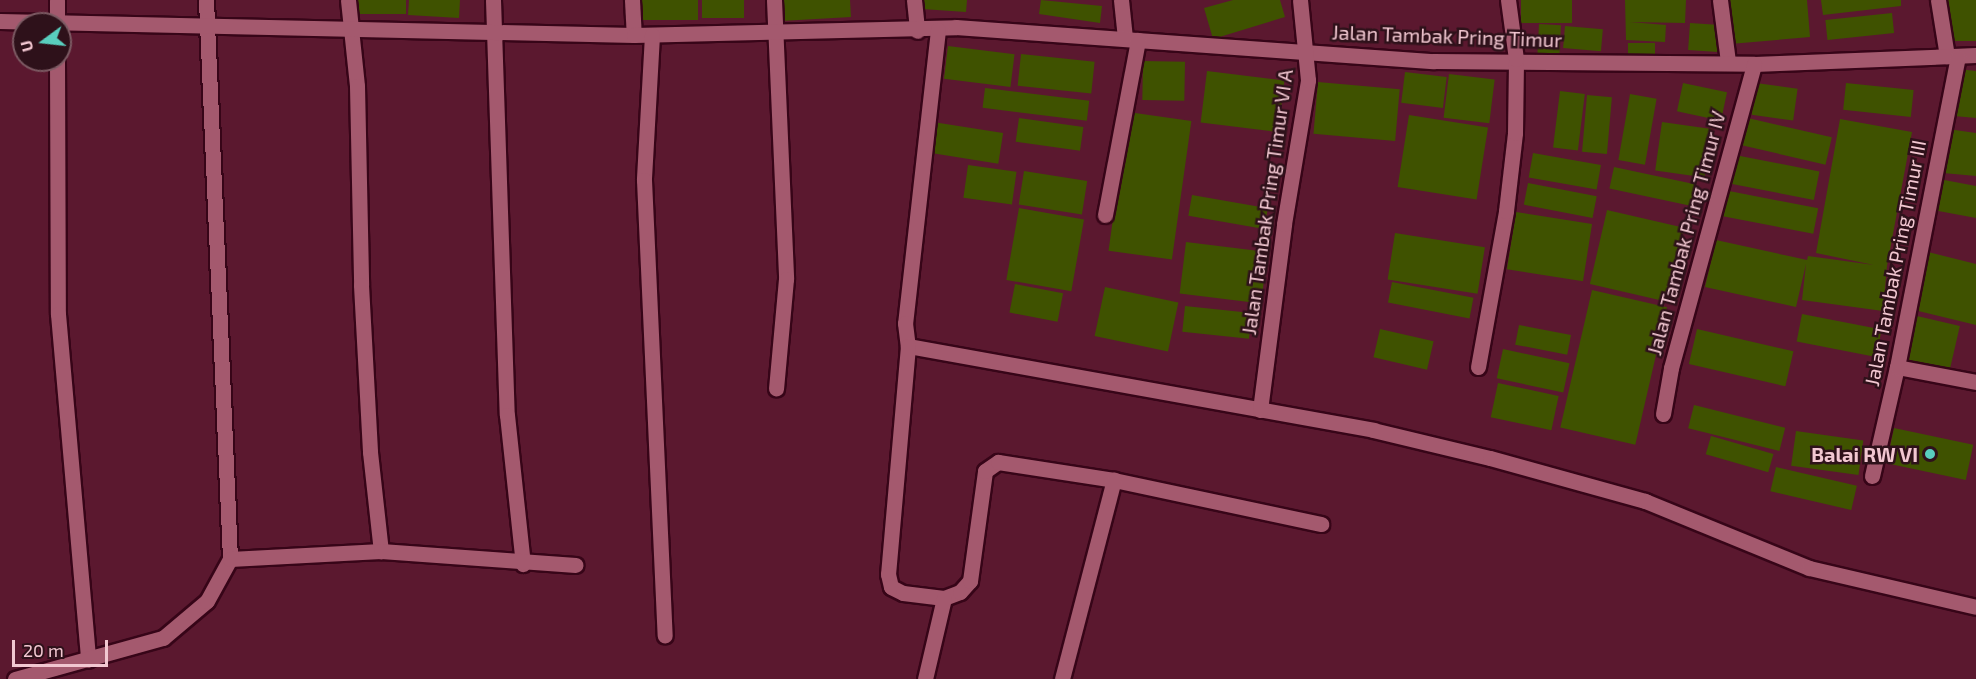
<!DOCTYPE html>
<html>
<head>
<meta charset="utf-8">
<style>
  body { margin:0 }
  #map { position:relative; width:1976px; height:679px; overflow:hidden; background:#5b182f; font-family:"Exo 2",sans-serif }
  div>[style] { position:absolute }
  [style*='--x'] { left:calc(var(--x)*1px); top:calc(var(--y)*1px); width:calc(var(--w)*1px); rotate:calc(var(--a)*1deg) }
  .building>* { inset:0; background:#3f5200; transform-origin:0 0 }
  .roads { filter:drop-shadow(2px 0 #370518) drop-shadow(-2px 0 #370518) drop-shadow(0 2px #370518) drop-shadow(0 -2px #370518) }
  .minor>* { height:15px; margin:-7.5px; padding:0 7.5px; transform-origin:7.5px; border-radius:7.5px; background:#a4596e }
  .dots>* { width:16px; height:16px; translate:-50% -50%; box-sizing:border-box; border:3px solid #2e111a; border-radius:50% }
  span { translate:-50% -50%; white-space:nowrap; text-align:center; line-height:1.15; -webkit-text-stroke:5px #2e111a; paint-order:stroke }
  .street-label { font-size:20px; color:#f2c7d1 }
  .poi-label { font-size:20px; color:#f2c7d1; font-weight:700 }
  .right { translate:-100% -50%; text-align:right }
  .north { position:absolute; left:12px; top:12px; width:60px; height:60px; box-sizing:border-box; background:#2e111a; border:2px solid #7c5a63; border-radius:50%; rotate:255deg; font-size:16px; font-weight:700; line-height:24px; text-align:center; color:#f2c7d1 }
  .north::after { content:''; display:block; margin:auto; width:21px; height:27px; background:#59cebe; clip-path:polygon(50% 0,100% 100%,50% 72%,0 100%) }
  .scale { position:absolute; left:12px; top:640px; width:96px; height:27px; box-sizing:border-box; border:3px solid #f2c7d1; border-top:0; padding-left:8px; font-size:18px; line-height:21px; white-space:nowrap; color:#f2c7d1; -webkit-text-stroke:4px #2e111a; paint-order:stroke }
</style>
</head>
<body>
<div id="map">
  <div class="building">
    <i style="left:351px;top:0;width:55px;height:14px"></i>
    <i style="clip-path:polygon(409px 0,460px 0,459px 18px,408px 15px)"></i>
    <i style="left:635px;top:0;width:63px;height:20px"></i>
    <i style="left:702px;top:0;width:42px;height:18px"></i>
    <i style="clip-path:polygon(779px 0,850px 0,851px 17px,781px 21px)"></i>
    <i style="clip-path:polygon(922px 0,967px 0,966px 12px,922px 9px)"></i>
    <i style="clip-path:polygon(1041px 0,1102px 6px,1100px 23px,1039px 14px)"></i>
    <i style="clip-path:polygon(1233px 0,1280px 0,1285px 17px,1213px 39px,1204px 8px)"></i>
    <i style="left:1521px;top:0;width:51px;height:23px"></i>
    <i style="clip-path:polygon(1625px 0,1686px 0,1685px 23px,1630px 22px,1666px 25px,1665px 42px,1626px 40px)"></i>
    <i style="clip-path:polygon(1726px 0,1807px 0,1810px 37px,1730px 44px)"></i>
    <i style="clip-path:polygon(1821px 0,1901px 0,1901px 6px,1823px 15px)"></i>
    <i style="left:1945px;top:0;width:31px;height:41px"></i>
    <i style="left:1892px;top:13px;width:20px;height:67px;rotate:84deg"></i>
    <i style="left:1690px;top:23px;width:30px;height:27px;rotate:4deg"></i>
    <i style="left:1539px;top:24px;width:22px;height:31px;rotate:3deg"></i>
    <i style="left:1565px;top:26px;width:38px;height:22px;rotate:5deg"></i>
    <i style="left:1628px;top:43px;width:27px;height:18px"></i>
    <i style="left:948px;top:46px;width:67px;height:33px;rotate:7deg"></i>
    <i style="left:1021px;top:54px;width:74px;height:32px;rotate:6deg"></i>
    <i style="left:1143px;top:61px;width:42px;height:39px;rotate:1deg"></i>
    <i style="clip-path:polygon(1958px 69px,1976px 71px,1976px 118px,1954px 116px)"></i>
    <i style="left:1207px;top:71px;width:78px;height:52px;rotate:7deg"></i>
    <i style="left:1405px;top:72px;width:42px;height:31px;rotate:7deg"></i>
    <i style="left:1449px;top:74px;width:46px;height:44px;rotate:7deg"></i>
    <i style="left:1318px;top:82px;width:82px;height:52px;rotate:5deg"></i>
    <i style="left:1683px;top:83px;width:45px;height:29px;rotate:12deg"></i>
    <i style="left:1756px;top:83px;width:42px;height:32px;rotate:8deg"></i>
    <i style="left:1846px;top:83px;width:68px;height:27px;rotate:6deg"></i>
    <i style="left:985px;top:88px;width:105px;height:20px;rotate:7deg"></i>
    <i style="left:1560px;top:91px;width:25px;height:57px;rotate:7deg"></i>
    <i style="left:1630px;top:94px;width:27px;height:67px;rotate:10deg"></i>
    <i style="left:1587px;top:95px;width:25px;height:57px;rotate:5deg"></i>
    <i style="left:1128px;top:112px;width:64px;height:140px;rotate:8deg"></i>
    <i style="left:1409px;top:115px;width:80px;height:73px;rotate:9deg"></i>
    <i style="left:1019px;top:118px;width:65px;height:24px;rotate:8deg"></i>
    <i style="left:1748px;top:118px;width:86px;height:28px;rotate:13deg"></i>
    <i style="clip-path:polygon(1840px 119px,1912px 132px,1887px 266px,1883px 311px,1802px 300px,1806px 264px,1796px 307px,1705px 287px,1716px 240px,1807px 260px,1808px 256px,1874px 265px,1816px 253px)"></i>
    <i style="left:933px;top:122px;width:71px;height:31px;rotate:9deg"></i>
    <i style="left:1662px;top:122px;width:50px;height:49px;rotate:8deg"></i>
    <i style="clip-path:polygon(1948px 129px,1976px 133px,1976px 176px,1943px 173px)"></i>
    <i style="left:1533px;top:153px;width:69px;height:25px;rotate:10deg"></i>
    <i style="left:1735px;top:155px;width:86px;height:29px;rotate:11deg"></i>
    <i style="left:968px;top:165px;width:49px;height:33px;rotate:8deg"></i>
    <i style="left:1614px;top:167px;width:84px;height:22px;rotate:12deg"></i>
    <i style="left:1024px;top:171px;width:64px;height:34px;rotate:9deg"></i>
    <i style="clip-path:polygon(1939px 179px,1976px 186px,1976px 218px,1933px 210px)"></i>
    <i style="left:1528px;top:183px;width:70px;height:22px;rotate:11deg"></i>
    <i style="left:1724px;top:190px;width:96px;height:26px;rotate:11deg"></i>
    <i style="left:1192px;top:195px;width:77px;height:21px;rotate:10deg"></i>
    <i style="left:1019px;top:208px;width:66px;height:73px;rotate:10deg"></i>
    <i style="left:1607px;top:210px;width:79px;height:76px;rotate:13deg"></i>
    <i style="left:1516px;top:212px;width:77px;height:58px;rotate:9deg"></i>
    <i style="left:1395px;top:233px;width:91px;height:47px;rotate:9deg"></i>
    <i style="left:1186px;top:242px;width:82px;height:52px;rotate:7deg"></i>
    <i style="clip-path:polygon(1924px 251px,1976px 264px,1976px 325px,1910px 309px)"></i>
    <i style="left:1392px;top:282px;width:83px;height:21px;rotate:11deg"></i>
    <i style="left:1015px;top:284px;width:49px;height:29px;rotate:11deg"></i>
    <i style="left:1105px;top:287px;width:75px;height:50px;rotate:12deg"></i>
    <i style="left:1592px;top:290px;width:77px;height:141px;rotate:13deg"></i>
    <i style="left:1185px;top:306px;width:67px;height:26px;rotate:6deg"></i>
    <i style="left:1802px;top:314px;width:81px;height:28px;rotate:11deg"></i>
    <i style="left:1917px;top:316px;width:44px;height:46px;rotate:13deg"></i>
    <i style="left:1519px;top:325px;width:53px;height:20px;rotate:11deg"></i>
    <i style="left:1380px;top:329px;width:55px;height:29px;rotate:13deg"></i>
    <i style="left:1697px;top:329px;width:99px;height:36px;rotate:13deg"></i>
    <i style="left:1503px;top:349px;width:68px;height:30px;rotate:12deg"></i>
    <i style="left:1498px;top:383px;width:62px;height:35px;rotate:12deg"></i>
    <i style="left:1694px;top:405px;width:94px;height:24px;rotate:14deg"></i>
    <i style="left:1894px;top:428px;width:81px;height:36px;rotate:12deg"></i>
    <i style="left:1796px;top:431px;width:68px;height:35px;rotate:8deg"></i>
    <i style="left:1711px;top:436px;width:65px;height:19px;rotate:16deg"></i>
    <i style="left:1776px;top:467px;width:83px;height:25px;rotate:13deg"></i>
  </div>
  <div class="roads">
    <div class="minor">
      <i style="--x:206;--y:0;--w:560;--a:87.54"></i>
      <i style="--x:348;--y:0;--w:86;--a:84"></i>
      <i style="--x:357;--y:86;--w:199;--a:88.8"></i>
      <i style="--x:361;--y:285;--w:167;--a:86.9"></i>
      <i style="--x:370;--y:452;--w:100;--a:83.7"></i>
      <i style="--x:493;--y:0;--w:415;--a:88.1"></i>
      <i style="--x:507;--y:415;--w:150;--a:83.9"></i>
      <i style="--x:632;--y:0;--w:35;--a:87"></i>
      <i style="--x:774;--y:0;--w:279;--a:87.5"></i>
      <i style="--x:786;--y:279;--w:110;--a:95.2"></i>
      <i style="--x:914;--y:0;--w:31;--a:84"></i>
      <i style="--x:1121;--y:0;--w:38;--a:84"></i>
      <i style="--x:1720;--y:0;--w:63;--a:82.6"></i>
      <i style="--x:1938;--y:0;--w:57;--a:80.9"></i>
      <i style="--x:0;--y:21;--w:634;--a:1.27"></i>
      <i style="--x:634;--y:35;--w:322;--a:-1.4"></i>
      <i style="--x:956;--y:27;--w:478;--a:4.1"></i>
      <i style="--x:1433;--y:61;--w:321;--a:0.5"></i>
      <i style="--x:1754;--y:64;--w:222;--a:-2.3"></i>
      <i style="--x:57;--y:24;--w:24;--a:-90"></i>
      <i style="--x:938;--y:30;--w:295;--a:96.4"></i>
      <i style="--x:905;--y:323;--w:23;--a:83"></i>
      <i style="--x:908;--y:346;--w:473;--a:10.2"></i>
      <i style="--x:1373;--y:430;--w:120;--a:13.5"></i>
      <i style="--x:1490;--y:458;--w:161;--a:15.5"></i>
      <i style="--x:1645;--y:501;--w:177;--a:22.2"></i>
      <i style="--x:1809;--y:568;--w:171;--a:13.1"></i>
      <i style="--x:652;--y:35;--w:145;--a:93.2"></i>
      <i style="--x:644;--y:180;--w:456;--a:87.4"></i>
      <i style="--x:57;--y:60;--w:254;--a:89.8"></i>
      <i style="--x:58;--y:314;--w:347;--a:85"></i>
      <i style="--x:1105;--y:215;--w:178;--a:-79.3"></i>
      <i style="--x:908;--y:346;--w:229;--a:95"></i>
      <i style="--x:888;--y:574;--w:13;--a:77"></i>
      <i style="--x:891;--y:587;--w:13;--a:27"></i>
      <i style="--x:903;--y:593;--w:41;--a:7"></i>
      <i style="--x:944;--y:598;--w:17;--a:-21"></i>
      <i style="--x:960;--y:592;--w:15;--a:-48"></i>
      <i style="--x:970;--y:581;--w:111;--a:-82.2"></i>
      <i style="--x:985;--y:471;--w:16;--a:-35"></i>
      <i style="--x:998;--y:462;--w:117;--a:8.8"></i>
      <i style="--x:1114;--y:480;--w:212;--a:12"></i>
      <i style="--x:1478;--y:367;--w:158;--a:-79.8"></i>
      <i style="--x:1506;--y:211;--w:79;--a:-83.4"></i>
      <i style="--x:1515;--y:133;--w:74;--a:-89.2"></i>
      <i style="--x:1516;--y:59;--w:60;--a:-97.7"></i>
      <i style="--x:1897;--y:367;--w:80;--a:10.8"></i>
      <i style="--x:1260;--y:410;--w:188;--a:-82.6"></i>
      <i style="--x:1284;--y:224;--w:146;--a:-80.5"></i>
      <i style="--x:1308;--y:80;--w:80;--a:-95.7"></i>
      <i style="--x:1663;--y:414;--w:47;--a:-80.1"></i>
      <i style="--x:1671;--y:368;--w:315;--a:-74.7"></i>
      <i style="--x:1872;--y:476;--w:112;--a:-77.1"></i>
      <i style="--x:1897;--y:367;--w:316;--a:-78.9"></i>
      <i style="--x:15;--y:679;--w:154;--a:-15.5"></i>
      <i style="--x:163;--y:638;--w:57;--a:-40.1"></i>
      <i style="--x:207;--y:601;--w:48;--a:-61.3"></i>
      <i style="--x:230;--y:559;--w:151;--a:-3"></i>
      <i style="--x:381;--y:551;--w:195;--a:4.1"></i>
      <i style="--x:925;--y:679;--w:83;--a:-76.8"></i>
      <i style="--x:1062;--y:679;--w:206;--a:-75.4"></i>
    </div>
  </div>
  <div class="dots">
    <i style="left:1930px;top:454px;background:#59cebe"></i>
  </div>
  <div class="street-label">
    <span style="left:1447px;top:36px;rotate:2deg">Jalan Tambak Pring Timur</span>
    <span style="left:1267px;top:202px;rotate:-82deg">Jalan Tambak Pring Timur VI A</span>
    <span style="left:1686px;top:233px;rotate:-75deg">Jalan Tambak Pring Timur IV</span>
    <span style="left:1895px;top:263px;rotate:-79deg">Jalan Tambak Pring Timur III</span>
  </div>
  <div class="poi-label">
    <span class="right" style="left:1918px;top:454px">Balai RW VI</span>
  </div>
  <div class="north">U</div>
  <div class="scale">20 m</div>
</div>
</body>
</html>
